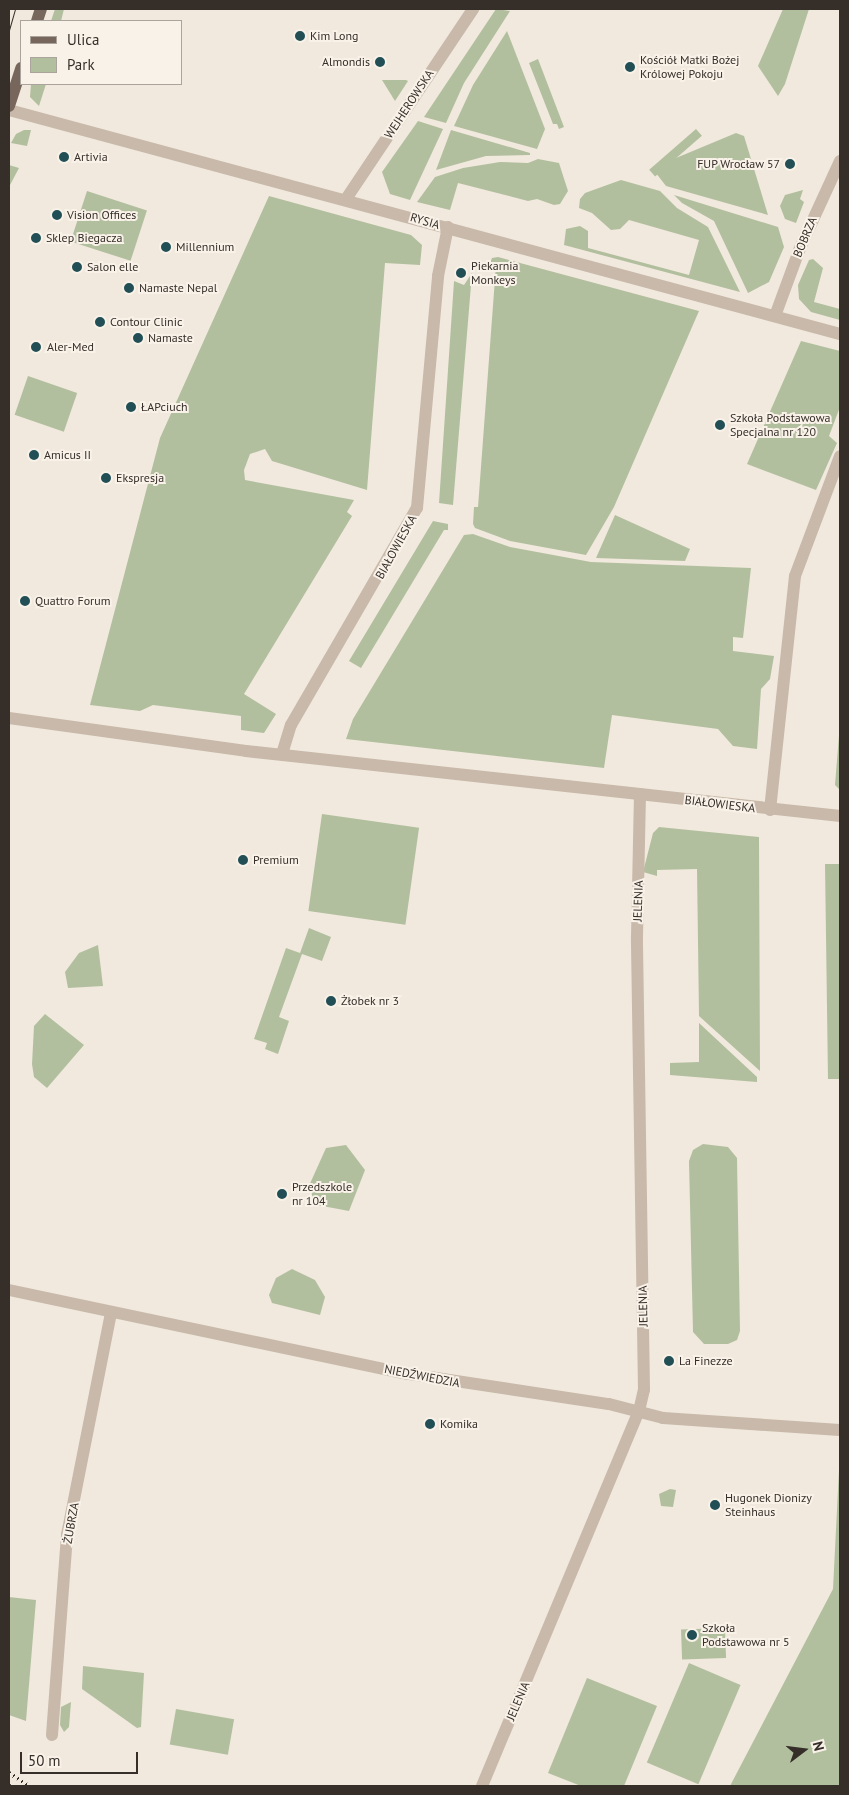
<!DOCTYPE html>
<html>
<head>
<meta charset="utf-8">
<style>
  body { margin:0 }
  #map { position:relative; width:849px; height:1795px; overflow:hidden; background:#f1e9dd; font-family:"PT Sans",sans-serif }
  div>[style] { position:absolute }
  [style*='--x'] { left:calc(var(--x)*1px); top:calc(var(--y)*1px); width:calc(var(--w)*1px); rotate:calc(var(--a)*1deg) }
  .green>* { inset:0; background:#b2bf9e; transform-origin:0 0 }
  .minor>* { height:12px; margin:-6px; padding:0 6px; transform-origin:6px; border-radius:6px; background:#c8b9aa }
  .major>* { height:12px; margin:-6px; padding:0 6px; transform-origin:6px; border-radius:6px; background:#77665b }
  .tram>* { height:1px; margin:-0.5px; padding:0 0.5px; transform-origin:0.5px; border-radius:0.5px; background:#362e29 }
  .rail>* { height:4px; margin-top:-2px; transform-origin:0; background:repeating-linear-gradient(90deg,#362e29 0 1px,transparent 0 5px) }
  .dots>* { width:14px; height:14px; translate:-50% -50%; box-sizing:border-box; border:2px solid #f9f2e9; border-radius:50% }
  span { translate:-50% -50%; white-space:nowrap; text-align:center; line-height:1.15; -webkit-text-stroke:4px #f9f2e9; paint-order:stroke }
  .poi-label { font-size:12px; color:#362e29 }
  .left { translate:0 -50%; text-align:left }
  .right { translate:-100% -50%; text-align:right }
  .street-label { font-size:12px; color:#362e29 }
  .frame { position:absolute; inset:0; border:10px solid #362e29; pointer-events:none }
  .legend { position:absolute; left:20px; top:20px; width:162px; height:65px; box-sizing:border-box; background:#f9f2e9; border:1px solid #aba49c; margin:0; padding:6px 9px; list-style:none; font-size:15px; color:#362e29 }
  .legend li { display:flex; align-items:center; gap:10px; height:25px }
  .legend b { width:25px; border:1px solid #aba49c }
  .north { position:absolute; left:779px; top:1725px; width:50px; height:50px; -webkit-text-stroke:4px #f9f2e9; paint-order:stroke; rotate:75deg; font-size:14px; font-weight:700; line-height:20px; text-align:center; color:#362e29 }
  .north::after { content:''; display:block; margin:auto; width:18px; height:22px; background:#362e29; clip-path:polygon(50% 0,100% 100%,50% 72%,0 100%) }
  .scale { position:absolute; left:20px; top:1752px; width:118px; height:22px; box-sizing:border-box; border:2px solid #362e29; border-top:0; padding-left:6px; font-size:15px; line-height:18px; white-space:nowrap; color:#362e29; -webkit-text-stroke:4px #f9f2e9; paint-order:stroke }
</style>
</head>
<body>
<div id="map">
  <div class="green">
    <i style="clip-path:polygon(55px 9px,64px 9px,61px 21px,51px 21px)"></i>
    <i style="clip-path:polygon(496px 9px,510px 11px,464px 83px,446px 123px,424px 117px)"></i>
    <i style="clip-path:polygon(783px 9px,809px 9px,785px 84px,778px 96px,758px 66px)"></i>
    <i style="clip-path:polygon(507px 31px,545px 129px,537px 149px,454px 126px,473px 85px)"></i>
    <i style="clip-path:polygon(538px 59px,564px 127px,559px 129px,557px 124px,553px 124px,529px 63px)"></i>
    <i style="clip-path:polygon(382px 80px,406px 80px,408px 81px,395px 101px)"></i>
    <i style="clip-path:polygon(31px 84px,46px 84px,39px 106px,30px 97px)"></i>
    <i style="clip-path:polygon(418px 121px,443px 129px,410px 200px,390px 194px,382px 172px)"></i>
    <i style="left:696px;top:129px;width:9px;height:62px;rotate:49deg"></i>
    <i style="clip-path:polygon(24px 130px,31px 130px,27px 146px,11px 143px,16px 134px)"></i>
    <i style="clip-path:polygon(451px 130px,530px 153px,530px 155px,486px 156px,436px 170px)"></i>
    <i style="clip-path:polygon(736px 133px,744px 136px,768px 215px,666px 186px,652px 168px)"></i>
    <i style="clip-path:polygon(538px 159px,559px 163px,568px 191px,560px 204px,554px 205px,537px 199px,528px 201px,458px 183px,450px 210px,417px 202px,435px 177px,463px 168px,500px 162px,528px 163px)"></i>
    <i style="clip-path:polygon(9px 165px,19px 168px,9px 187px)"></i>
    <i style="clip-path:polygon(621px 180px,660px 191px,677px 208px,708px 227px,740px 292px,564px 245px,566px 229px,580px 226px,588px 231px,588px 248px,689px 275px,699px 240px,629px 220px,620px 229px,611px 230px,592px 213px,579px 208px,580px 199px,585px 193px)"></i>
    <i style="clip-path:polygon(803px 190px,800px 199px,804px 202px,796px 223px,785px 219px,780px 206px,785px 195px)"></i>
    <i style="left:87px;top:191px;width:63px;height:53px;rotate:18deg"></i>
    <i style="clip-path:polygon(674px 195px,778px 227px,784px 247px,769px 282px,748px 293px,714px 221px,682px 203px)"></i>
    <i style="clip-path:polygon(269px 196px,411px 235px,422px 245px,420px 265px,385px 263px,367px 490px,272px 461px,265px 449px,250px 454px,244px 470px,245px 480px,354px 500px,347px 512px,352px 516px,244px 694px,276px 714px,264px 733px,241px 730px,241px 716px,153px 705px,140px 711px,90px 705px,160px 438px)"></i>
    <i style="clip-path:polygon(498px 257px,699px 311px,614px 507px,586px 555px,510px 541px,475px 528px,473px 524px,474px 507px,478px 507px,496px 265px,490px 263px,492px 258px)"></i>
    <i style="clip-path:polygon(813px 259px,823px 268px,814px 302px,840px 309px,840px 320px,811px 312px,799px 299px,798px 285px,809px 260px)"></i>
    <i style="clip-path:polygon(472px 273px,471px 285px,453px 505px,439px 503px,454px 281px,464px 285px)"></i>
    <i style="clip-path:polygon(801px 341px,840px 351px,840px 407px,829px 436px,837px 443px,816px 490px,747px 464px)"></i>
    <i style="left:28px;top:376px;width:52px;height:41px;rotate:19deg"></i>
    <i style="clip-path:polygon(615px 515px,690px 549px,685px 561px,596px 558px)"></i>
    <i style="clip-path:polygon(433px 521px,448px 524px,448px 530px,444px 530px,361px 668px,349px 661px)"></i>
    <i style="clip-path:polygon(473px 534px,510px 547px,591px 562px,751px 568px,743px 638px,733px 637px,733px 651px,774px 656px,770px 679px,761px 689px,757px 749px,733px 746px,718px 729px,612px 715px,604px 768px,346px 739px,353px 719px,464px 535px)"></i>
    <i style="clip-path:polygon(840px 723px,840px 790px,835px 785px)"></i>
    <i style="left:322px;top:814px;width:98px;height:98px;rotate:8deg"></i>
    <i style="clip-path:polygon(659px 827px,759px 837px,760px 1071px,699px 1016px,697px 869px,657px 870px,657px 876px,643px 872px,653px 833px)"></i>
    <i style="clip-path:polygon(825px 864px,840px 864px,840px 1079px,828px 1079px)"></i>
    <i style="clip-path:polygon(309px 928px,331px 937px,322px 961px,302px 954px,279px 1017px,289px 1021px,278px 1054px,265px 1049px,267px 1043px,254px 1039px,286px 948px,300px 953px)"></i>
    <i style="clip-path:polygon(98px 945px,103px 986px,68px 988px,65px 972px,79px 953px)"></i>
    <i style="clip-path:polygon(45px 1014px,84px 1045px,47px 1088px,34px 1077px,32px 1064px,34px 1026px)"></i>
    <i style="clip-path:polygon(699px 1023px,757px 1077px,757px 1082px,670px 1075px,670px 1063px,699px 1062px)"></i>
    <i style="clip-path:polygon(703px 1144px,728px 1147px,737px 1158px,740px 1331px,737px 1340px,728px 1344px,704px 1344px,693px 1332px,689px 1161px,693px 1150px)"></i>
    <i style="clip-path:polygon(346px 1145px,365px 1170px,349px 1211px,317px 1205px,308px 1188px,326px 1148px)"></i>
    <i style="clip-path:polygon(292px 1269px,315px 1280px,325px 1297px,320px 1315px,272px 1303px,269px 1295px,276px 1278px)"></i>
    <i style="clip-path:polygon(840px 1450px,840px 1786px,730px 1786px,833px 1589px)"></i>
    <i style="clip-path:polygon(670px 1489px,676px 1490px,673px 1507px,661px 1506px,659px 1494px)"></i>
    <i style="clip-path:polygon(9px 1597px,36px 1600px,26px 1721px,9px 1715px)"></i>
    <i style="left:725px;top:1628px;width:30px;height:44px;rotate:88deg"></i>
    <i style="left:689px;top:1663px;width:56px;height:108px;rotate:23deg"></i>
    <i style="clip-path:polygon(83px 1666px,144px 1673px,141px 1727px,137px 1728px,82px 1689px)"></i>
    <i style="clip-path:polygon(587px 1678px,657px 1706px,624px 1786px,581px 1786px,548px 1773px)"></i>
    <i style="clip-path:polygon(71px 1702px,69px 1727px,64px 1732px,60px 1725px,61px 1707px)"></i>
    <i style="left:176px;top:1709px;width:59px;height:36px;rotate:10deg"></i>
  </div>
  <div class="minor">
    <i style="--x:9;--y:110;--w:861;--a:15.09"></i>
    <i style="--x:346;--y:199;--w:229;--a:-56.2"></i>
    <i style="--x:775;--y:316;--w:72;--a:-69.8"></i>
    <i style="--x:800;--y:248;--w:96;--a:-65.3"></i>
    <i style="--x:9;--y:718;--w:239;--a:7.9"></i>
    <i style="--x:246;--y:751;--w:598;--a:6.24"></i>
    <i style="--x:282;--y:754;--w:30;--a:-73"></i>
    <i style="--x:291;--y:725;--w:251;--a:-59.9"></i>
    <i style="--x:417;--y:508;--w:233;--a:-84.8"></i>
    <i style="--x:438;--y:276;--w:50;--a:-78.5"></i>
    <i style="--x:770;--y:810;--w:235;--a:-83.9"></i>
    <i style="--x:795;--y:576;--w:128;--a:-69.4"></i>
    <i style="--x:9;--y:1290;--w:403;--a:11.9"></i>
    <i style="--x:403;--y:1373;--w:208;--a:8.6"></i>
    <i style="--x:609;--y:1404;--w:56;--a:14.5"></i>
    <i style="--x:663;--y:1418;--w:177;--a:3.9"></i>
    <i style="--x:52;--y:1735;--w:201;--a:-85.7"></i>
    <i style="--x:67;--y:1535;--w:226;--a:-78.8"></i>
    <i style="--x:482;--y:1786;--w:407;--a:-67.3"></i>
    <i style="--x:639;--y:1411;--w:22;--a:-77"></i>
    <i style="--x:644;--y:1390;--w:453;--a:-90.9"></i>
    <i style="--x:637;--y:937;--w:143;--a:-88.8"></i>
  </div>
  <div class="major">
    <i style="--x:37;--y:21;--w:13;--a:-72"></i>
    <i style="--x:9;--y:106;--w:40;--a:-72"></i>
  </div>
  <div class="tram">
    <i style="--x:9;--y:30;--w:22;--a:-74"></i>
  </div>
  <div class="rail">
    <i style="--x:9;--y:1773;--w:24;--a:33"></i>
    <i style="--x:9;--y:1785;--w:1;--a:45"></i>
  </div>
  <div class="dots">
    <i style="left:300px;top:36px;background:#214f55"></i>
    <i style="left:380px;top:62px;background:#214f55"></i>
    <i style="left:630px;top:67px;background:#214f55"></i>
    <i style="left:64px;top:157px;background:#214f55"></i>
    <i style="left:790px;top:164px;background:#214f55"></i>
    <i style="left:57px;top:215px;background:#214f55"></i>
    <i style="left:36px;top:238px;background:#214f55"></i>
    <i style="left:166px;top:247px;background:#214f55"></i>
    <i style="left:77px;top:267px;background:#214f55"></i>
    <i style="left:461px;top:273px;background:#214f55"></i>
    <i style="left:129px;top:288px;background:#214f55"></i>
    <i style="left:100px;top:322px;background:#214f55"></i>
    <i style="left:138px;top:338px;background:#214f55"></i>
    <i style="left:36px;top:347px;background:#214f55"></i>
    <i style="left:131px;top:407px;background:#214f55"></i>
    <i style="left:720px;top:425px;background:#214f55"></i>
    <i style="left:34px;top:455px;background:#214f55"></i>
    <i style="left:106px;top:478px;background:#214f55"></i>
    <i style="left:25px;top:601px;background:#214f55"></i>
    <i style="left:243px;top:860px;background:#214f55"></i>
    <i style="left:331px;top:1001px;background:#214f55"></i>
    <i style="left:282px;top:1194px;background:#214f55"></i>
    <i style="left:669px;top:1361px;background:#214f55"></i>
    <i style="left:430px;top:1424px;background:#214f55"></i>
    <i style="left:715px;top:1505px;background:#214f55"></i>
    <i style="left:692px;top:1635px;background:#214f55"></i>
  </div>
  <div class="poi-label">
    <span class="left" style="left:310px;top:36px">Kim Long</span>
    <span class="left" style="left:640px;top:67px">Kościół Matki Bożej<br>Królowej Pokoju</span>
    <span class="right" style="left:370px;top:62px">Almondis</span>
    <span class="left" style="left:74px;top:157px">Artivia</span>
    <span class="right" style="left:780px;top:164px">FUP Wrocław 57</span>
    <span class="left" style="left:67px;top:215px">Vision Offices</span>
    <span class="left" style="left:46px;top:238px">Sklep Biegacza</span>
    <span class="left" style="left:176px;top:247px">Millennium</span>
    <span class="left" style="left:471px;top:273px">Piekarnia<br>Monkeys</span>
    <span class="left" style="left:87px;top:267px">Salon elle</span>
    <span class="left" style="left:139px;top:288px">Namaste Nepal</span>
    <span class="left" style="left:110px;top:322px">Contour Clinic</span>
    <span class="left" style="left:148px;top:338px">Namaste</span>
    <span class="left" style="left:47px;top:347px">Aler-Med</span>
    <span class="left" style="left:141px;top:407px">ŁAPciuch</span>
    <span class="left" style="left:730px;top:425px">Szkoła Podstawowa<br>Specjalna nr 120</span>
    <span class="left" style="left:44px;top:455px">Amicus II</span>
    <span class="left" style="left:116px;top:478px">Ekspresja</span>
    <span class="left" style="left:35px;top:601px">Quattro Forum</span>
    <span class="left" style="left:253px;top:860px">Premium</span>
    <span class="left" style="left:341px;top:1001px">Żłobek nr 3</span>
    <span class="left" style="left:292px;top:1194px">Przedszkole<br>nr 104</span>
    <span class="left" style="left:679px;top:1361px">La Finezze</span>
    <span class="left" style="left:440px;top:1424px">Komika</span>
    <span class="left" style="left:725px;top:1505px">Hugonek Dionizy<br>Steinhaus</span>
    <span class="left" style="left:702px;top:1635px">Szkoła<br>Podstawowa nr 5</span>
  </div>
  <div class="street-label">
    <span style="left:409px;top:104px;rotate:-57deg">WEJHEROWSKA</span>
    <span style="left:425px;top:221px;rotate:16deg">RYSIA</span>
    <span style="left:805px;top:237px;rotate:-67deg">BOBRZA</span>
    <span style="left:396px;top:547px;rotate:-61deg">BIAŁOWIESKA</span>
    <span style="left:720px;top:804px;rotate:7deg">BIAŁOWIESKA</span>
    <span style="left:638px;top:901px;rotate:-88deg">JELENIA</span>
    <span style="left:643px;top:1306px;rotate:-91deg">JELENIA</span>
    <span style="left:422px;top:1376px;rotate:11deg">NIEDŹWIEDZIA</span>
    <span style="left:71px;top:1523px;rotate:-80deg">ŻUBRZA</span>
    <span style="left:518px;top:1701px;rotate:-67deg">JELENIA</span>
  </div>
  <div class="frame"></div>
  <ul class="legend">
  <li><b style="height:6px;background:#77665b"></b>Ulica</li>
  <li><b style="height:14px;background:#b2bf9e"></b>Park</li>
  </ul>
  <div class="north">N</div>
  <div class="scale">50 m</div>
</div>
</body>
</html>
